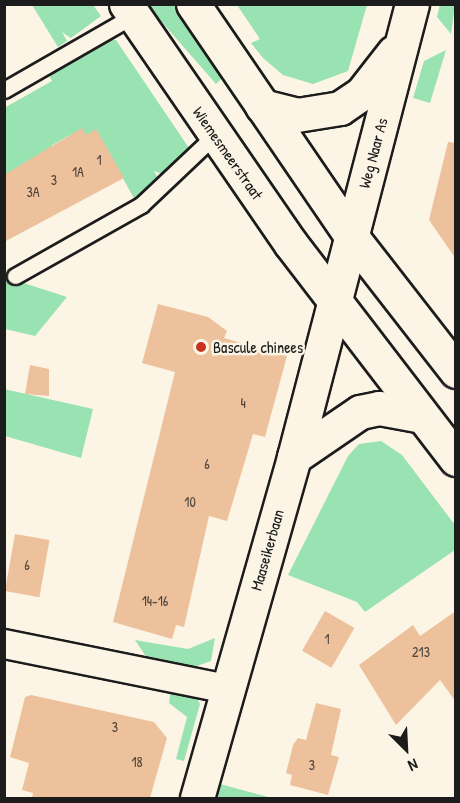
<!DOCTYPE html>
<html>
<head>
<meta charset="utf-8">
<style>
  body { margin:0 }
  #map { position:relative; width:460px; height:803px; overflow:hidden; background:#fcf5e5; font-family:"Patrick Hand",sans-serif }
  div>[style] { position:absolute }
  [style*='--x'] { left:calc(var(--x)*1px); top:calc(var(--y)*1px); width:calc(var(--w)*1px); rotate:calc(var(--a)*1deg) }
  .green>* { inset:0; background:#99e2b1 }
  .building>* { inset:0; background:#ecc19c; transform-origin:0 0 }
  .roads { filter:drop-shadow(2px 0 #1c1c1c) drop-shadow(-2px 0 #1c1c1c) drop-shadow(0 2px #1c1c1c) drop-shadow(0 -2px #1c1c1c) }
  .service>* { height:15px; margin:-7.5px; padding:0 7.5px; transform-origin:7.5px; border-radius:7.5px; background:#fcf5e5 }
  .minor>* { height:28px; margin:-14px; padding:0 14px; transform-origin:14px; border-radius:14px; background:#fcf5e5 }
  .secondary>* { height:33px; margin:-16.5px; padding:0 16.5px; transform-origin:16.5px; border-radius:16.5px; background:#fcf5e5 }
  .dots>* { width:16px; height:16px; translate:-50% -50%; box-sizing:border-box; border:3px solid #fcf5e5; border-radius:50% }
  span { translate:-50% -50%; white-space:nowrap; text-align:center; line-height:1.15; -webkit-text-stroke:5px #fcf5e5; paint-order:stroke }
  .number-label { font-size:14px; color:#50453c }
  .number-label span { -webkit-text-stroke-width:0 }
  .street-label { font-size:16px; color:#1c1c1c }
  .poi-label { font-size:16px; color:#1c1c1c }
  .left { translate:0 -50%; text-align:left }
  .frame { position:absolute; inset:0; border:6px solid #1c1c1c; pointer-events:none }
  .north { position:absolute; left:376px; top:719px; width:60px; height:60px; -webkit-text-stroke:4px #fcf5e5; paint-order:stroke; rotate:156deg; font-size:16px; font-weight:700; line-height:24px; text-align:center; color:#1c1c1c }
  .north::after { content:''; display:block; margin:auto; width:21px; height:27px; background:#1c1c1c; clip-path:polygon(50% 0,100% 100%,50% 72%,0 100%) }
</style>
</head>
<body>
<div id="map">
  <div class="green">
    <i style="clip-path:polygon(440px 4px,455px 5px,451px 34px,437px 17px)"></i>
    <i style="clip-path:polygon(32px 5px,93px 5px,101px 16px,71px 38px,62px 32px,67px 41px,58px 47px)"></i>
    <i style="clip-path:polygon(147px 5px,175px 5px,223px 77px,216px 84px)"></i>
    <i style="clip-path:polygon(237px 5px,367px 5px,348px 71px,313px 84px,283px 75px,263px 58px,251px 43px,260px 39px)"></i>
    <i style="clip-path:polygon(105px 39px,116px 40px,189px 148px,162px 174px,154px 171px,159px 180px,135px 200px,96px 130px,74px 142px,70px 135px,51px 146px,55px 152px,5px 175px,4px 108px,52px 81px,47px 72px)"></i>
    <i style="clip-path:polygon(446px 50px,430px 103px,413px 98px,424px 61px)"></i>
    <i style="clip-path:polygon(5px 277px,67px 297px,35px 336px,5px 329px)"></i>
    <i style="clip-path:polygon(4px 389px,93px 409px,81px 458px,5px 436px)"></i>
    <i style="clip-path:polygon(381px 441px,402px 455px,455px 525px,455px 550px,365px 612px,357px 602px,288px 575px,348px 456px,359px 444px)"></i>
    <i style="clip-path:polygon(215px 638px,211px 661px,191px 668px,149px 661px,135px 640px,188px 649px)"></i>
    <i style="clip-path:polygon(171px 685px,194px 693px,200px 704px,184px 761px,176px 759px,187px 717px,169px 703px)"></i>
    <i style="clip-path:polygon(220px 784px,272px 798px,216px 798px)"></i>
  </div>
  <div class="building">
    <i style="clip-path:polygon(82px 128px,86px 135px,96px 129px,124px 178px,4px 242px,4px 175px)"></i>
    <i style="clip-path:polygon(448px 142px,456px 143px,456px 259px,429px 220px)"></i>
    <i style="clip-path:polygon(158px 304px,208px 317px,227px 331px,224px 338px,287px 356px,265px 437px,253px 434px,227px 521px,209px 516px,184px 627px,176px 625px,172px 639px,113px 622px,175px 372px,142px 363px)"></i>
    <i style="clip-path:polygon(30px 365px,49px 369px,49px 396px,25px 394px)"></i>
    <i style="left:15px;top:534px;width:35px;height:58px;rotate:10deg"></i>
    <i style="left:325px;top:611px;width:34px;height:46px;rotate:30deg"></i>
    <i style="clip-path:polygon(456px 611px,456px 702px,440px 680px,396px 725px,359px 665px,413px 625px,420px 636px)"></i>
    <i style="clip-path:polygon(31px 695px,154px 722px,167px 738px,150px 798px,32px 798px,33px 793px,22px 790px,29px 763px,10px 757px,25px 697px)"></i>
    <i style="clip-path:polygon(316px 703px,341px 709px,331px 755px,339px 757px,328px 795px,290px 785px,292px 775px,286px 773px,293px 745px,298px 738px,306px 740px)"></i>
  </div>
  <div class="roads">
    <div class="service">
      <i style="--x:4;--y:90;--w:152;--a:-29.9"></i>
      <i style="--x:15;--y:276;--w:145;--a:-29.4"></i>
      <i style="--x:141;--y:205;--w:102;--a:-43.4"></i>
    </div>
    <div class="minor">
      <i style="--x:4;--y:644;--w:227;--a:11.4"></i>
    </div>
    <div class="secondary">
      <i style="--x:126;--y:4;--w:291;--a:55.5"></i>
      <i style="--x:291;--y:244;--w:271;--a:52.5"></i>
      <i style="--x:193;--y:4;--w:281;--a:55.7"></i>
      <i style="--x:351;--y:236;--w:171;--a:52.1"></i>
      <i style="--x:262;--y:106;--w:36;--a:14"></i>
      <i style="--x:297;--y:115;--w:44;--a:-9.2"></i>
      <i style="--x:340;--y:108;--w:27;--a:-34"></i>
      <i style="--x:362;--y:93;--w:52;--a:-52"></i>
      <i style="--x:294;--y:457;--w:80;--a:-34.3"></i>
      <i style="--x:360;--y:412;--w:19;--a:-12"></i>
      <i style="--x:379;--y:408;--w:44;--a:10.5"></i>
      <i style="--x:197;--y:798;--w:355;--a:-74.1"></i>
      <i style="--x:294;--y:457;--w:468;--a:-75.4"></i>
    </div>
  </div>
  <div class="dots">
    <i style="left:201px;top:347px;background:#c8321e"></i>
  </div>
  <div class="number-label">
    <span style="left:99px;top:160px">1</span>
    <span style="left:78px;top:172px">1A</span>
    <span style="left:54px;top:180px">3</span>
    <span style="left:33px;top:192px">3A</span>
    <span style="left:243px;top:403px">4</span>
    <span style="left:207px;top:464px">6</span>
    <span style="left:190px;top:502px">10</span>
    <span style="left:27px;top:565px">6</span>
    <span style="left:155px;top:601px">14-16</span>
    <span style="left:327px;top:639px">1</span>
    <span style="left:421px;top:652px">213</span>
    <span style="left:115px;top:727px">3</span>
    <span style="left:137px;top:762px">18</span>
    <span style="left:312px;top:765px">3</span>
  </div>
  <div class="street-label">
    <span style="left:228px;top:153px;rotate:55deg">Wiemesmeerstraat</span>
    <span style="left:373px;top:153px;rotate:-75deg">Weg Naar As</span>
    <span style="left:267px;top:550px;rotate:-74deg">Maaseikerbaan</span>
  </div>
  <div class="poi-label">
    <span class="left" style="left:213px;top:347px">Bascule chinees</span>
  </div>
  <div class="frame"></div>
  <div class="north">N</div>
</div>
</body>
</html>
